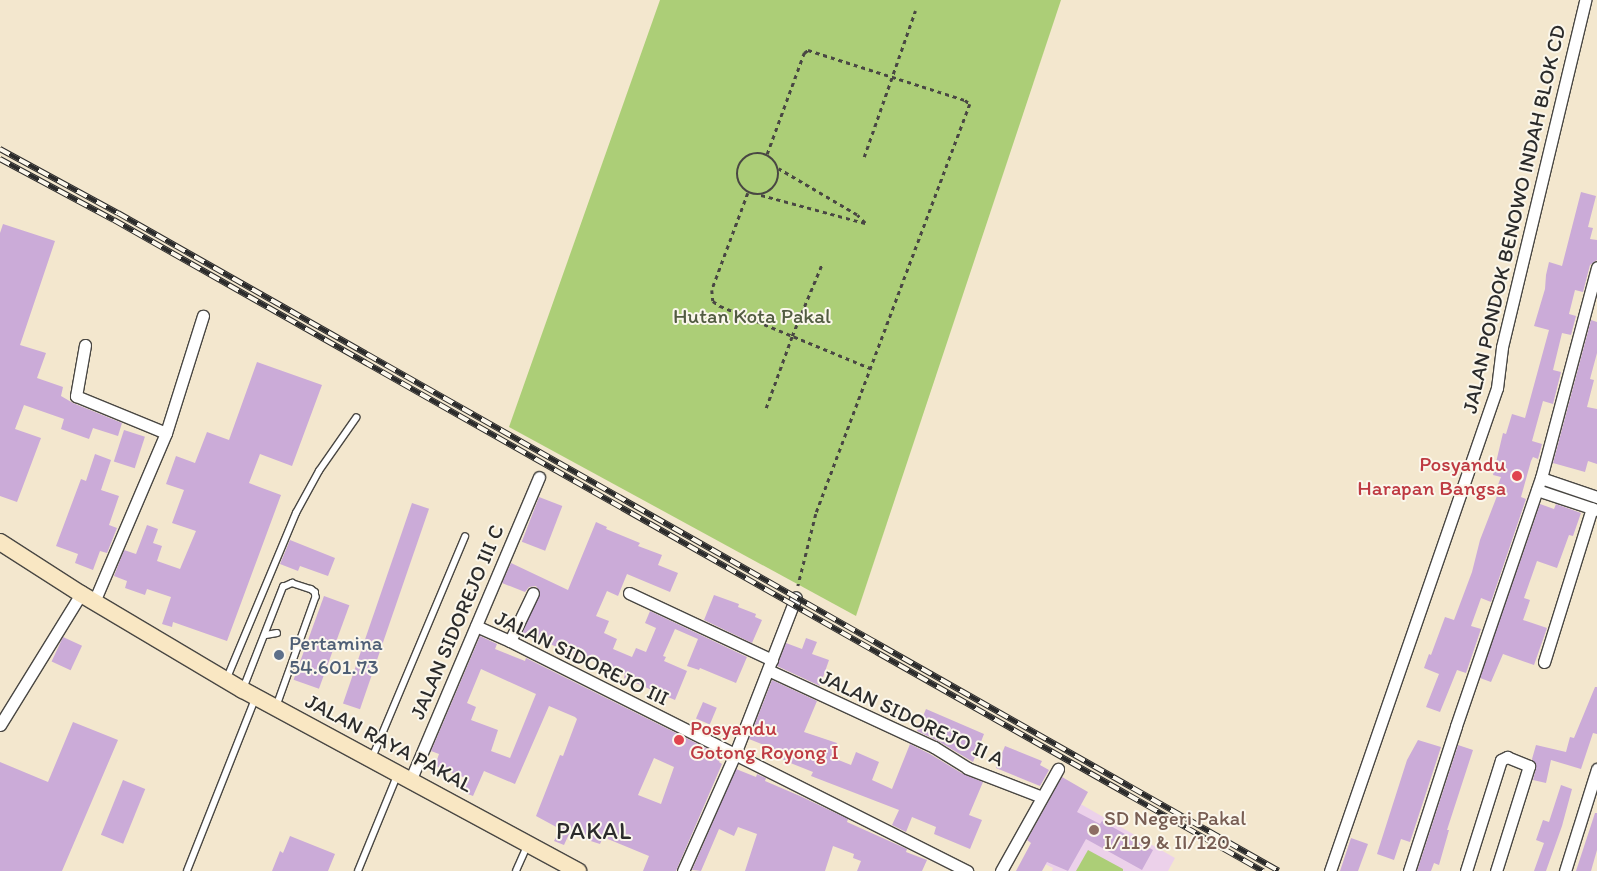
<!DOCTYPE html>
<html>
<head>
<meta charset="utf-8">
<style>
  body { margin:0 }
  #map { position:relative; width:1597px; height:871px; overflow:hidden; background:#f3e7ce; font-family:Itim,sans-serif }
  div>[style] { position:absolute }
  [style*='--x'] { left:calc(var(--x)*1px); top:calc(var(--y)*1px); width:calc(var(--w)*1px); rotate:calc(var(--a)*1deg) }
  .built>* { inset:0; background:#ecd1ea }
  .green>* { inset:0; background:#acce77 }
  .building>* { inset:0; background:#cbabd8; transform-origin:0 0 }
  .path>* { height:2.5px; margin-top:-1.25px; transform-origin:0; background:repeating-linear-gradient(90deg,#494743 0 4px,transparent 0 8px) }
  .path>.ring { margin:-1.25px; padding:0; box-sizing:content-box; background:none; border:2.5px solid #494743; border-radius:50% }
  .roads { filter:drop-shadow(1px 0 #494743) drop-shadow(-1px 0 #494743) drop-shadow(0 1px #494743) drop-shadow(0 -1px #494743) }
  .service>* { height:5.5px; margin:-2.75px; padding:0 2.75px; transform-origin:2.75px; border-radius:2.75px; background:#fff }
  .minor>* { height:11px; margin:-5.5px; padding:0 5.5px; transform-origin:5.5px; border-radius:5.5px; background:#fff }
  .secondary>* { height:16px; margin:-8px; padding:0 8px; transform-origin:8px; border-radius:8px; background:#f9e7c3 }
  .rail>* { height:5.5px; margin-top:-2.75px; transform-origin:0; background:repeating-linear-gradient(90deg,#fbf7ec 0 11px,#2b2b2b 0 22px); box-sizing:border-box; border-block:1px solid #2b2b2b }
  .dots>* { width:14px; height:14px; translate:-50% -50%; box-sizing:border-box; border:2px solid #fbf7ec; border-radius:50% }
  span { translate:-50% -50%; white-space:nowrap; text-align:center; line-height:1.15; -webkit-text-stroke:4px #fbf7ec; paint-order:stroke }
  .street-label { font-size:21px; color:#2b2b2b }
  .park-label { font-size:21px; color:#525c42 }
  .health-label { font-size:21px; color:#be3a42 }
  .right { translate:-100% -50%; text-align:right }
  .left { translate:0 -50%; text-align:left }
  .service-label { font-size:21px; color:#4e5e75 }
  .education-label { font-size:21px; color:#785e54 }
  .quarter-label { font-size:24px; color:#2b2b2b; letter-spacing:1px }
</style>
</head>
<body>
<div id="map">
  <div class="built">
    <i style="clip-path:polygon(1077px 802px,1175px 858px,1168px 871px,1052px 871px,1053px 868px,1045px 864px)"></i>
  </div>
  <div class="green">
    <i style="clip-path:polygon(660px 0,1061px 0,856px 616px,509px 427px)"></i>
    <i style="clip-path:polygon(1088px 850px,1123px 869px,1123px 871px,1076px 871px)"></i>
  </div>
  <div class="building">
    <i style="clip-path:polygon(1581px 192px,1596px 196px,1588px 227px,1593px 228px,1590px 239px,1597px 240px,1597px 260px,1590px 265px,1583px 292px,1575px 290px,1569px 314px,1576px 316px,1571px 335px,1562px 333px,1553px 370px,1561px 372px,1553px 404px,1543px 401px,1532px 441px,1542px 444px,1538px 459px,1533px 457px,1531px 461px,1521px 497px,1526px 499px,1491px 602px,1481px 598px,1471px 626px,1481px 629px,1466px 673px,1457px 670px,1440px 712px,1426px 707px,1439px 674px,1424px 668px,1429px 654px,1431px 655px,1445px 617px,1454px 620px,1472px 572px,1480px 540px,1497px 496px,1494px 495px,1501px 477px,1493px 475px,1503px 433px,1506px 434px,1512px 414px,1525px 418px,1549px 330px,1534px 326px,1545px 289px,1546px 275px,1549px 262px,1562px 266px)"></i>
    <i style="clip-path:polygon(3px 224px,55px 241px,20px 345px,46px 353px,37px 378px,63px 387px,61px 396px,73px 403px,122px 423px,118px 436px,93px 428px,89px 439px,61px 429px,64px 419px,24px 405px,15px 429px,41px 438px,17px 502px,0 496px,0 233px)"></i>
    <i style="clip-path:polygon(1591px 320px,1597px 322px,1597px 353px,1590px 379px,1594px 380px,1587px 407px,1597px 409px,1597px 464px,1588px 461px,1585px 472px,1553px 463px)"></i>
    <i style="clip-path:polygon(257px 362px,322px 385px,292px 466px,260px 454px,249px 483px,281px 495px,227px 641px,173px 622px,172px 627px,162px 624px,171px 597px,147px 589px,145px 595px,125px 588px,127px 581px,114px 576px,124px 550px,136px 554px,147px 525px,158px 529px,153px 543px,162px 546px,157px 561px,180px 569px,196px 531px,172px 523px,184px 490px,166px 484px,176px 456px,195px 463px,207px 432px,229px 440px)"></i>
    <i style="left:124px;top:430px;width:22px;height:33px;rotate:18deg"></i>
    <i style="clip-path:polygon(95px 454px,111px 460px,101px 490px,119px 496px,109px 525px,117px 528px,107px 553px,100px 551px,93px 570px,75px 563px,78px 554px,56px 546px,81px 479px,86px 481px)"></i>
    <i style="left:539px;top:497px;width:25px;height:48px;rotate:21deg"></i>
    <i style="left:412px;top:503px;width:18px;height:212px;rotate:19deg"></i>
    <i style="clip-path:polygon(1540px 504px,1554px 509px,1556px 504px,1581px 513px,1573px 536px,1569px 535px,1557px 568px,1537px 561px,1524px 598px,1530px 600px,1523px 620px,1547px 628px,1534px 665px,1503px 654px,1491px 682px,1480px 678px)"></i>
    <i style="clip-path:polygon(596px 522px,607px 527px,606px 529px,640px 543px,638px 546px,662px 555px,658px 565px,678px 573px,670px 592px,627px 574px,618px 596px,607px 591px,596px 616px,609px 621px,604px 633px,617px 639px,613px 649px,632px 657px,636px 648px,646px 652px,656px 628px,645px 623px,650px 611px,747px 657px,736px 683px,700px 668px,699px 670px,687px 666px,698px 639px,675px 629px,663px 656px,666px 657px,664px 661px,687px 671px,675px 700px,624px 678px,625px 674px,522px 633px,540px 592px,536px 586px,529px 587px,525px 592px,502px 583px,511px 563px,568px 590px)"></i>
    <i style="clip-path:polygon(290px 540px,335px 558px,328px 576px,300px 566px,298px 571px,280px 564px)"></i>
    <i style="clip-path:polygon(714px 595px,739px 604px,738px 607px,756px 614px,755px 617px,762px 620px,752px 643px,704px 620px)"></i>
    <i style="left:324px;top:596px;width:27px;height:89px;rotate:20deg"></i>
    <i style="clip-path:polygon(evenodd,480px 636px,497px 644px,495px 649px,525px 661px,526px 658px,722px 756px,719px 762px,722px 764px,676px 871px,643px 871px,649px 856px,603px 837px,600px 844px,569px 834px,564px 845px,554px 841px,560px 829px,536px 816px,560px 755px,563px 756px,577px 719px,575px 717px,549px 706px,515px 784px,484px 771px,473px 796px,463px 792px,468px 779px,435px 766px,439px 754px,431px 751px,480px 636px,481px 669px,536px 694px,510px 758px,491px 751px,498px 730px,471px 720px,476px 707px,467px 703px,481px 669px,480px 636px,654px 758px,674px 767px,661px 804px,638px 795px,654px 758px)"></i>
    <i style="left:63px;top:637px;width:21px;height:27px;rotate:25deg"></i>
    <i style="clip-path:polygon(806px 638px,817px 642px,812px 654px,829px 660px,820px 686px,777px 666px,786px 643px,802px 649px)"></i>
    <i style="clip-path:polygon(772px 680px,817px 701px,804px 732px,837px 743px,831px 757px,851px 765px,856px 752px,879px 762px,872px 780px,892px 789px,910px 744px,930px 754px,963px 774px,983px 782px,969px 815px,982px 820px,970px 849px,934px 834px,936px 827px,912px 817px,906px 832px,892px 825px,899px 810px,811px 776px,813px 772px,783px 760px,786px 754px,749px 739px)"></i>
    <i style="clip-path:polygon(1595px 687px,1597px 687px,1597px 734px,1593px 733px,1581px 769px,1551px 760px,1546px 783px,1533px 780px,1536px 768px,1532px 759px,1536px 745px,1566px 752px,1570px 737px,1574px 738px)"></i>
    <i style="left:703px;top:702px;width:15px;height:18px;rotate:23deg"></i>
    <i style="clip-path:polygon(926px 709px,984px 734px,973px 762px,938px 741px,917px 731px)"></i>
    <i style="clip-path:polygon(73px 722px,118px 740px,62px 871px,0 871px,0 762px,48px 782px)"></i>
    <i style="clip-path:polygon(1418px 740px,1441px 747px,1410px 842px,1401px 839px,1394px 860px,1377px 854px,1407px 760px)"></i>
    <i style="clip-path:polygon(1458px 745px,1473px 750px,1447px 830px,1449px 830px,1439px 865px,1434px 863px,1431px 871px,1417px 871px)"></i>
    <i style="clip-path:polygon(1005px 746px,1042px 761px,1040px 765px,1049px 770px,1040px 786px,996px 768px)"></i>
    <i style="clip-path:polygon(736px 769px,756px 777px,757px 774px,761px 776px,766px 778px,765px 781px,800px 796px,848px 819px,847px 822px,907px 849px,906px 852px,927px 860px,922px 871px,857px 871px,861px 861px,853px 858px,854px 854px,833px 846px,825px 871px,745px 871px,757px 834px,738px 827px,734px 836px,719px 829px,701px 871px,692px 870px)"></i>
    <i style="clip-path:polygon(1062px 777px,1088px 792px,1077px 812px,1100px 824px,1102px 821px,1153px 850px,1142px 870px,1086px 839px,1068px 871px,1047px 862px,1042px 871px,1016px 871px,1031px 843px,1027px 840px)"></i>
    <i style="left:123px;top:780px;width:24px;height:59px;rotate:22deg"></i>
    <i style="clip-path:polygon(1561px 785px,1572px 789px,1562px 826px,1546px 871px,1534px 871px,1544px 843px,1536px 840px,1543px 820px,1549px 822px)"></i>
    <i style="clip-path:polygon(1595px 813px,1597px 813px,1597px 850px,1591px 871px,1576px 871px)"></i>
    <i style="clip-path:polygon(290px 836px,335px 854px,328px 871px,272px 871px,280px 851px,283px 853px)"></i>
    <i style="clip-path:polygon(1351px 838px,1368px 844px,1358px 871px,1340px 871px)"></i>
  </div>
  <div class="path">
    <i class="ring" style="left:737px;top:153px;width:39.5px;height:39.5px"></i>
    <i style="--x:767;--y:154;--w:108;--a:-69.9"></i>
    <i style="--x:804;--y:53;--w:5;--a:-37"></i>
    <i style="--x:808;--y:50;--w:165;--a:17.7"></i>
    <i style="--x:965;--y:100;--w:6;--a:39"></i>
    <i style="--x:970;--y:104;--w:438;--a:110.6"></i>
    <i style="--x:816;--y:514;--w:74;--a:104"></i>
    <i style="--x:864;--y:157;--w:155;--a:-70.7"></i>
    <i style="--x:748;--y:193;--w:103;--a:110.4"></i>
    <i style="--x:712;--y:290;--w:11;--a:85"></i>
    <i style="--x:713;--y:301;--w:9;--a:36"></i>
    <i style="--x:720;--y:306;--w:162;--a:22.5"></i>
    <i style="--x:761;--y:195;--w:108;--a:15.1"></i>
    <i style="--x:865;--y:223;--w:11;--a:-135"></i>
    <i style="--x:857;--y:215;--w:91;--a:-149.5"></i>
    <i style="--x:766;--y:408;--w:77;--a:-70.1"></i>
    <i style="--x:792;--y:336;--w:78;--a:-67.4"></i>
  </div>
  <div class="roads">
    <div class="service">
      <i style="--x:266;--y:635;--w:11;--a:-10"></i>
      <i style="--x:227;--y:678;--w:179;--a:-67.3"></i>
      <i style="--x:296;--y:513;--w:48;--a:-61.3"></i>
      <i style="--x:319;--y:471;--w:65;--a:-55.1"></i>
      <i style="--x:243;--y:689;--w:110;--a:-68.6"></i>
      <i style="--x:283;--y:587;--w:10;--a:-24"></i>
      <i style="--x:292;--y:583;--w:20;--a:18"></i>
      <i style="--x:311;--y:589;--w:5;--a:37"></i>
      <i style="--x:315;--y:592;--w:5;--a:79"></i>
      <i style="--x:316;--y:597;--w:116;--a:109.7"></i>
      <i style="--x:372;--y:758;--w:240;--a:-67.2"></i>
      <i style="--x:187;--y:871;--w:187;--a:-68.4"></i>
      <i style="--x:358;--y:871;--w:103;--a:-67.7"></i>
      <i style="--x:516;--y:871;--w:27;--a:-66"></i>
    </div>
    <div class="minor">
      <i style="--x:85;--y:345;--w:52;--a:100"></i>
      <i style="--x:76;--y:396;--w:97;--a:22.3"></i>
      <i style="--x:166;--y:433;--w:184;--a:113.1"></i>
      <i style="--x:166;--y:433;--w:123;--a:-72.5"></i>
      <i style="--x:1541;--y:478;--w:59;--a:18.7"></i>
      <i style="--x:1537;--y:490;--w:63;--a:18.4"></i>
      <i style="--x:629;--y:593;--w:158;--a:25.1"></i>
      <i style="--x:476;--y:626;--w:37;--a:24"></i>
      <i style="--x:510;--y:641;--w:512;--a:26.72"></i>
      <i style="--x:510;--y:641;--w:53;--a:-64.4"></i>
      <i style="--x:1544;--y:662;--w:161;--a:-72.7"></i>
      <i style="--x:768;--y:670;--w:183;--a:24.9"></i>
      <i style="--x:934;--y:747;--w:39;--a:32"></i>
      <i style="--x:967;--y:768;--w:80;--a:21.1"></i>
      <i style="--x:0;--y:725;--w:154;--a:-58.3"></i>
      <i style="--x:410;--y:781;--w:330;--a:-67"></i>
      <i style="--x:683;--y:871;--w:128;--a:-66"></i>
      <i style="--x:735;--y:754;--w:168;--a:-68.8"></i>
      <i style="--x:1001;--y:871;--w:117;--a:-60.8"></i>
      <i style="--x:1330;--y:871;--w:511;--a:-70.93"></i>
      <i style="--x:1497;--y:388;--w:41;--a:-83"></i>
      <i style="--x:1502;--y:347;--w:357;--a:-76.5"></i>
      <i style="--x:1409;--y:871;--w:152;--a:-72"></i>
      <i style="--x:1456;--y:726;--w:262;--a:-71.1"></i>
      <i style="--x:1541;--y:478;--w:218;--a:-75.1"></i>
      <i style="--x:1466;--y:871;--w:116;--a:-72.5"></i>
      <i style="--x:1501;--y:760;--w:7;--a:-27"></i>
      <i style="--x:1507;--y:757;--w:24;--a:22"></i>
      <i style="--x:1529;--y:766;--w:110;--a:107.4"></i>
      <i style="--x:1565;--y:871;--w:107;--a:-72.6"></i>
    </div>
    <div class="secondary">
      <i style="--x:0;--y:542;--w:96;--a:32.7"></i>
      <i style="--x:81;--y:594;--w:188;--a:30.7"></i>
      <i style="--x:243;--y:690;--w:381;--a:28.4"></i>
    </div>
  </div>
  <div class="rail">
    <i style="--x:0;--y:149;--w:134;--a:28.5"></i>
    <i style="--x:118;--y:213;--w:1334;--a:29.54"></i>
    <i style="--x:0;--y:159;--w:129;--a:28.2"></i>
    <i style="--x:114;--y:220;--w:1321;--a:29.54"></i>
  </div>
  <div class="dots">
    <i style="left:1517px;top:476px;background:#e0444e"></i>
    <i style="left:279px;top:655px;background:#5c6f8a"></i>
    <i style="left:679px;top:740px;background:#e0444e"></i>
    <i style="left:1094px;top:830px;background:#8d6e63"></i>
  </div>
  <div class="street-label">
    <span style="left:1514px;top:219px;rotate:-77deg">JALAN PONDOK BENOWO INDAH BLOK CD</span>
    <span style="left:457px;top:622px;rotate:-67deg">JALAN SIDOREJO III C</span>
    <span style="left:582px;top:658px;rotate:26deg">JALAN SIDOREJO III</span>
    <span style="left:912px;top:718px;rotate:25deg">JALAN SIDOREJO II A</span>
    <span style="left:389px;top:743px;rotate:28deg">JALAN RAYA PAKAL</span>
  </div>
  <div class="park-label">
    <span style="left:752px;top:316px">Hutan Kota Pakal</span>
  </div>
  <div class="health-label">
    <span class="right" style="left:1506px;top:476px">Posyandu<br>Harapan Bangsa</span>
    <span class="left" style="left:690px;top:740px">Posyandu<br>Gotong Royong I</span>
  </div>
  <div class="service-label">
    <span class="left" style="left:289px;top:655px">Pertamina<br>54.601.73</span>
  </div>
  <div class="education-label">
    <span class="left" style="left:1104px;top:830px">SD Negeri Pakal<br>I/119 &amp; II/120</span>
  </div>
  <div class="quarter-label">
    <span style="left:594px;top:831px">PAKAL</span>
  </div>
</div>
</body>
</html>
